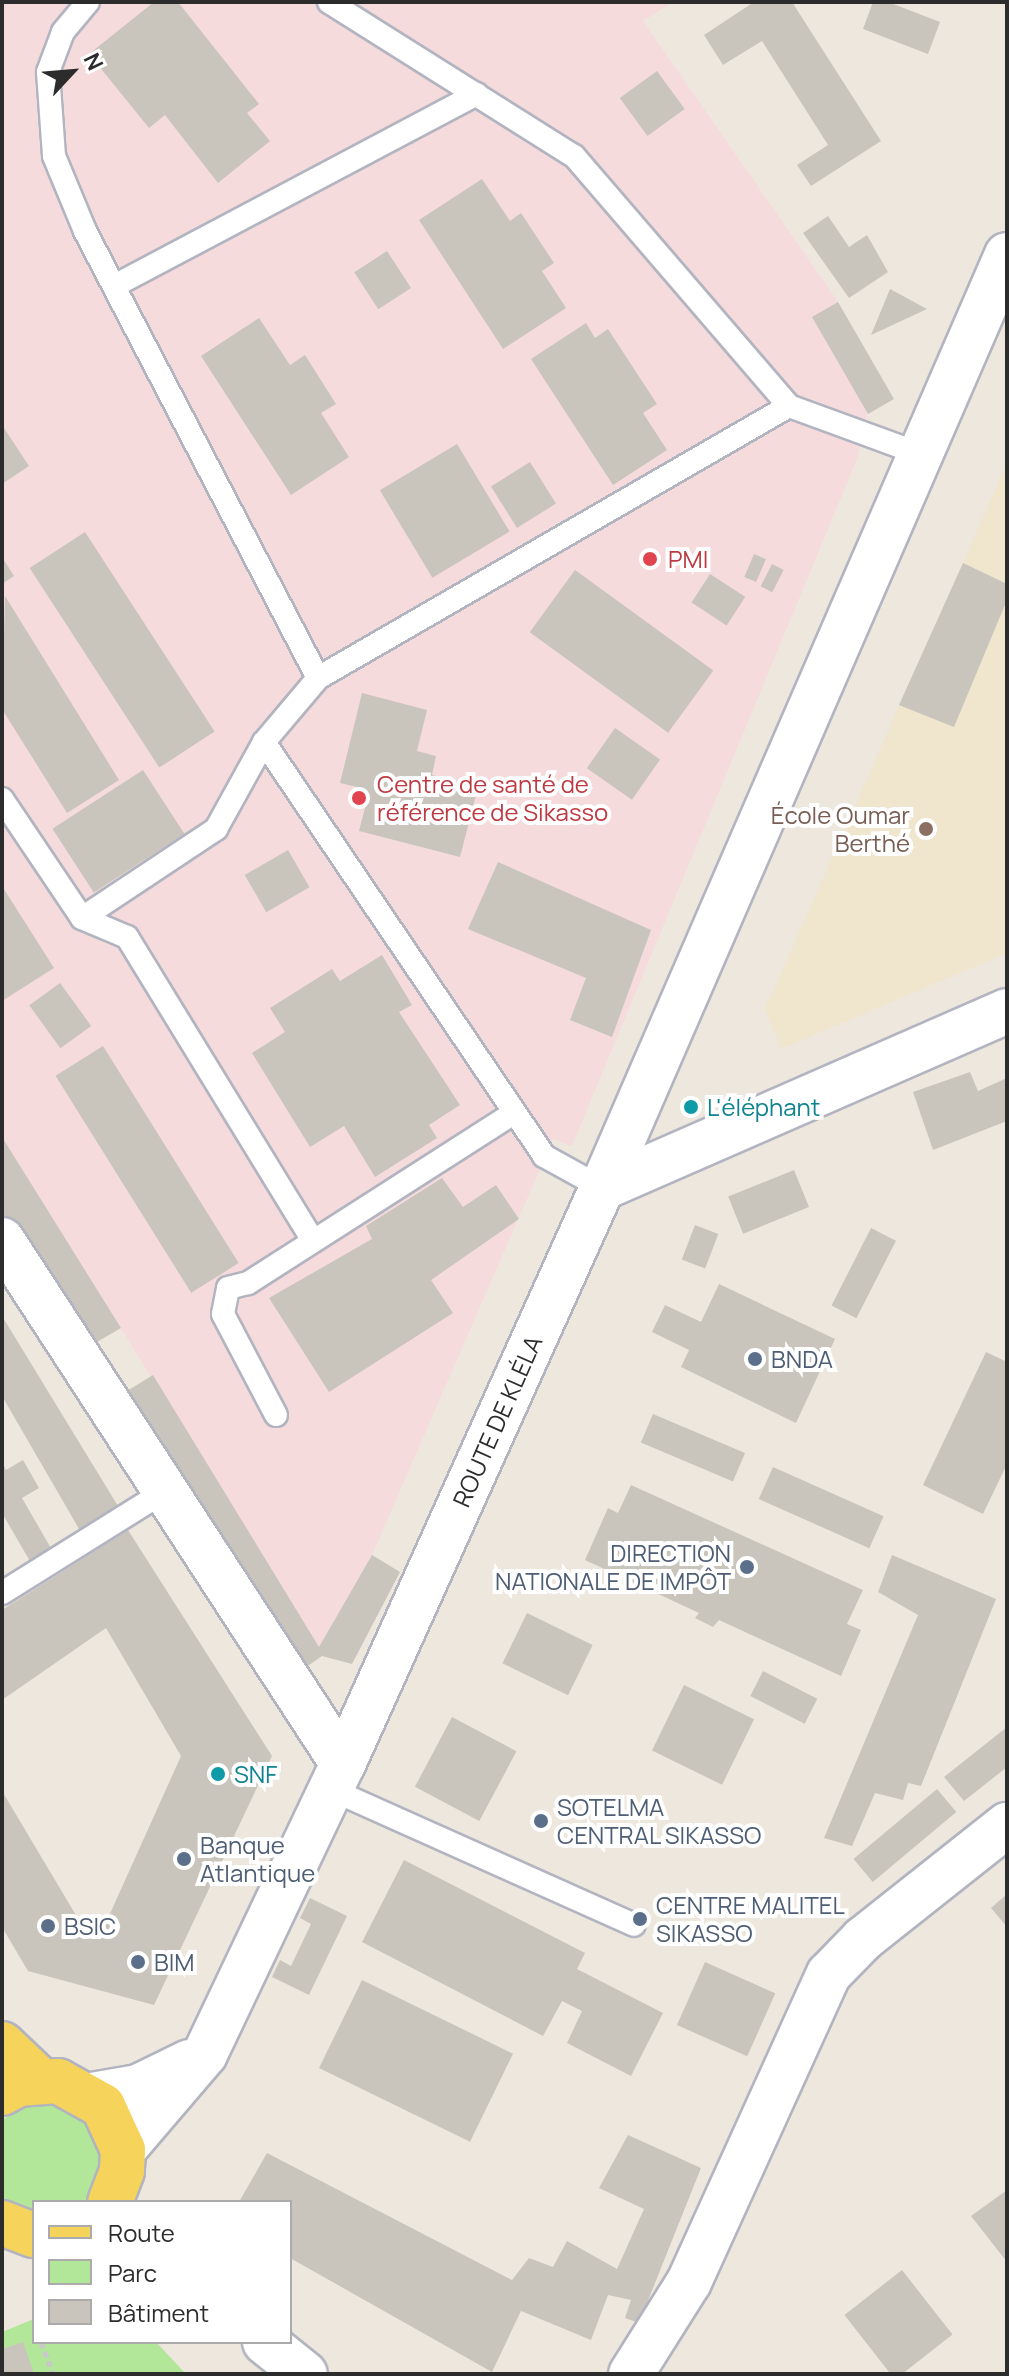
<!DOCTYPE html>
<html>
<head>
<meta charset="utf-8">
<style>
  body { margin:0 }
  #map { position:relative; width:1009px; height:2376px; overflow:hidden; background:#eee7de; font-family:Manrope,sans-serif }
  div>[style] { position:absolute }
  [style*='--x'] { left:calc(var(--x)*1px); top:calc(var(--y)*1px); width:calc(var(--w)*1px); rotate:calc(var(--a)*1deg) }
  .education>* { inset:0; background:#f0e5cd }
  .medical>* { inset:0; background:#f5dbdc }
  .green>* { inset:0; background:#b2e698 }
  .building>* { inset:0; background:#c9c5bc; transform-origin:0 0 }
  .path>* { height:5px; margin-top:-2.5px; transform-origin:0; background:repeating-linear-gradient(90deg,#c8c8c8 0 6px,transparent 0 10px) }
  .roads { filter:drop-shadow(2px 0 #b2b4c0) drop-shadow(-2px 0 #b2b4c0) drop-shadow(0 2px #b2b4c0) drop-shadow(0 -2px #b2b4c0) }
  .service>* { height:22px; margin:-11px; padding:0 11px; transform-origin:11px; border-radius:11px; background:#fff }
  .minor>* { height:44px; margin:-22px; padding:0 22px; transform-origin:22px; border-radius:22px; background:#fff }
  .tertiary>* { height:44px; margin:-22px; padding:0 22px; transform-origin:22px; border-radius:22px; background:#fff }
  .secondary>* { height:44px; margin:-22px; padding:0 22px; transform-origin:22px; border-radius:22px; background:#fff }
  .primary>* { height:44px; margin:-22px; padding:0 22px; transform-origin:22px; border-radius:22px; background:#f6d35a }
  .dots>* { width:22px; height:22px; translate:-50% -50%; box-sizing:border-box; border:4px solid #fff; border-radius:50% }
  span { translate:-50% -50%; white-space:nowrap; text-align:center; line-height:1.15; -webkit-text-stroke:8px #fff; paint-order:stroke }
  .health-label { font-size:24px; color:#be3a42 }
  .left { translate:0 -50%; text-align:left }
  .education-label { font-size:24px; color:#785e54 }
  .right { translate:-100% -50%; text-align:right }
  .culture-label { font-size:24px; color:#0d838f }
  .service-label { font-size:24px; color:#4e5e75 }
  .street-label { font-size:24px; color:#2c2c2c }
  .frame { position:absolute; inset:0; border:4px solid #2c2c2c; pointer-events:none }
  .legend { position:absolute; left:32px; top:2200px; width:260px; height:144px; box-sizing:border-box; background:#fff; border:2px solid #ababab; margin:0; padding:10px 14px; list-style:none; font-size:24px; color:#2c2c2c }
  .legend li { display:flex; align-items:center; gap:16px; height:40px }
  .legend b { width:40px; border:2px solid #ababab }
  .north { position:absolute; left:32px; top:32px; width:80px; height:80px; -webkit-text-stroke:6px #fff; paint-order:stroke; rotate:64deg; font-size:22px; font-weight:700; line-height:32px; text-align:center; color:#2c2c2c }
  .north::after { content:''; display:block; margin:auto; width:28px; height:36px; background:#2c2c2c; clip-path:polygon(50% 0,100% 100%,50% 72%,0 100%) }
</style>
</head>
<body>
<div id="map">
  <div class="education">
    <i style="clip-path:polygon(1007px 463px,1007px 953px,781px 1049px,765px 1009px)"></i>
  </div>
  <div class="medical">
    <i style="clip-path:polygon(2px 2px,673px 2px,643px 21px,838px 302px,893px 399px,867px 414px,857px 459px,572px 1146px,553px 1139px,372px 1555px,319px 1647px,2px 1137px)"></i>
  </div>
  <div class="green">
    <i style="clip-path:polygon(50px 2101px,85px 2117px,102px 2149px,102px 2168px,85px 2201px,34px 2202px,34px 2216px,2px 2197px,2px 2120px,31px 2102px)"></i>
    <i style="clip-path:polygon(34px 2319px,34px 2342px,156px 2342px,186px 2374px,2px 2374px,2px 2332px)"></i>
  </div>
  <div class="building">
    <i style="clip-path:polygon(154px 2px,178px 2px,259px 104px,247px 113px,270px 141px,218px 183px,165px 115px,149px 128px,89px 54px)"></i>
    <i style="clip-path:polygon(754px 2px,792px 2px,881px 141px,811px 186px,797px 165px,828px 145px,762px 41px,723px 65px,704px 35px)"></i>
    <i style="clip-path:polygon(873px 2px,888px 2px,940px 22px,928px 54px,863px 29px)"></i>
    <i style="left:657px;top:71px;width:47px;height:46px;rotate:54deg"></i>
    <i style="clip-path:polygon(482px 179px,510px 221px,521px 213px,554px 263px,542px 271px,566px 308px,503px 349px,419px 220px)"></i>
    <i style="clip-path:polygon(828px 216px,849px 247px,867px 235px,888px 272px,849px 298px,803px 233px)"></i>
    <i style="left:387px;top:251px;width:44px;height:39px;rotate:57deg"></i>
    <i style="clip-path:polygon(890px 289px,927px 309px,871px 335px)"></i>
    <i style="left:838px;top:302px;width:112px;height:30px;rotate:60deg"></i>
    <i style="clip-path:polygon(259px 318px,290px 365px,305px 355px,336px 404px,321px 413px,349px 457px,291px 495px,201px 356px)"></i>
    <i style="clip-path:polygon(586px 323px,595px 338px,608px 329px,657px 404px,643px 413px,667px 450px,613px 485px,531px 359px)"></i>
    <i style="clip-path:polygon(2px 425px,29px 466px,2px 484px)"></i>
    <i style="left:457px;top:444px;width:102px;height:90px;rotate:59deg"></i>
    <i style="left:530px;top:462px;width:49px;height:46px;rotate:58deg"></i>
    <i style="left:85px;top:532px;width:238px;height:66px;rotate:57deg"></i>
    <i style="left:754px;top:554px;width:13px;height:25px;rotate:23deg"></i>
    <i style="clip-path:polygon(2px 557px,14px 576px,2px 584px)"></i>
    <i style="clip-path:polygon(963px 563px,1007px 584px,1007px 600px,954px 727px,899px 705px)"></i>
    <i style="left:772px;top:564px;width:13px;height:25px;rotate:27deg"></i>
    <i style="left:575px;top:570px;width:171px;height:77px;rotate:36deg"></i>
    <i style="left:710px;top:574px;width:42px;height:34px;rotate:33deg"></i>
    <i style="clip-path:polygon(5px 596px,119px 780px,67px 813px,2px 709px)"></i>
    <i style="clip-path:polygon(362px 693px,427px 710px,417px 751px,436px 756px,432px 775px,478px 787px,460px 857px,359px 831px,367px 800px,354px 797px,357px 787px,340px 783px)"></i>
    <i style="left:615px;top:728px;width:55px;height:49px;rotate:35deg"></i>
    <i style="left:143px;top:770px;width:76px;height:108px;rotate:57deg"></i>
    <i style="left:288px;top:850px;width:43px;height:50px;rotate:60deg"></i>
    <i style="clip-path:polygon(498px 862px,651px 930px,612px 1037px,570px 1020px,586px 978px,468px 929px)"></i>
    <i style="clip-path:polygon(2px 886px,54px 968px,2px 1001px)"></i>
    <i style="clip-path:polygon(382px 955px,412px 1005px,399px 1012px,460px 1105px,429px 1125px,437px 1138px,375px 1177px,344px 1126px,310px 1147px,252px 1053px,285px 1032px,270px 1008px,332px 969px,340px 981px)"></i>
    <i style="left:60px;top:983px;width:53px;height:38px;rotate:54deg"></i>
    <i style="left:103px;top:1046px;width:256px;height:56px;rotate:58deg"></i>
    <i style="clip-path:polygon(970px 1072px,978px 1091px,1007px 1078px,1007px 1121px,933px 1150px,913px 1092px)"></i>
    <i style="clip-path:polygon(2px 1137px,121px 1328px,83px 1350px,2px 1219px)"></i>
    <i style="left:794px;top:1170px;width:40px;height:71px;rotate:68deg"></i>
    <i style="clip-path:polygon(442px 1178px,463px 1207px,496px 1185px,519px 1219px,431px 1280px,453px 1313px,329px 1392px,269px 1298px,372px 1239px,366px 1226px)"></i>
    <i style="left:695px;top:1225px;width:25px;height:37px;rotate:21deg"></i>
    <i style="left:871px;top:1228px;width:28px;height:87px;rotate:27deg"></i>
    <i style="clip-path:polygon(719px 1284px,835px 1339px,796px 1423px,681px 1367px,689px 1350px,652px 1332px,665px 1305px,701px 1322px)"></i>
    <i style="clip-path:polygon(2px 1316px,121px 1511px,82px 1534px,2px 1396px)"></i>
    <i style="clip-path:polygon(986px 1352px,1007px 1362px,1007px 1464px,983px 1514px,923px 1485px)"></i>
    <i style="clip-path:polygon(153px 1375px,319px 1647px,372px 1555px,400px 1572px,352px 1664px,322px 1656px,302px 1670px,122px 1394px)"></i>
    <i style="left:653px;top:1414px;width:100px;height:31px;rotate:23deg"></i>
    <i style="clip-path:polygon(23px 1460px,39px 1488px,22px 1498px,52px 1550px,31px 1563px,2px 1513px,2px 1462px,6px 1470px)"></i>
    <i style="left:773px;top:1467px;width:121px;height:35px;rotate:24deg"></i>
    <i style="clip-path:polygon(631px 1485px,863px 1590px,847px 1624px,861px 1630px,841px 1676px,719px 1620px,713px 1627px,695px 1618px,699px 1613px,585px 1560px,608px 1508px,618px 1513px)"></i>
    <i style="clip-path:polygon(128px 1530px,272px 1756px,154px 2005px,28px 1971px,2px 1927px,2px 1791px,83px 1927px,104px 1927px,181px 1756px,106px 1628px,2px 1700px,2px 1610px)"></i>
    <i style="clip-path:polygon(892px 1555px,996px 1599px,921px 1786px,908px 1783px,903px 1800px,875px 1793px,852px 1846px,824px 1838px,918px 1615px,878px 1592px)"></i>
    <i style="left:527px;top:1613px;width:73px;height:56px;rotate:26deg"></i>
    <i style="left:763px;top:1671px;width:61px;height:28px;rotate:27deg"></i>
    <i style="left:684px;top:1685px;width:78px;height:73px;rotate:26deg"></i>
    <i style="left:452px;top:1717px;width:73px;height:79px;rotate:28deg"></i>
    <i style="clip-path:polygon(1007px 1727px,1007px 1767px,964px 1801px,944px 1777px)"></i>
    <i style="left:937px;top:1789px;width:30px;height:109px;rotate:50deg"></i>
    <i style="clip-path:polygon(404px 1860px,585px 1953px,577px 1969px,663px 2013px,631px 2076px,567px 2043px,582px 2011px,562px 2001px,543px 2036px,362px 1942px)"></i>
    <i style="clip-path:polygon(1007px 1894px,1007px 1927px,991px 1908px)"></i>
    <i style="clip-path:polygon(310px 1898px,347px 1916px,309px 1995px,272px 1977px,280px 1960px,291px 1966px,311px 1924px,300px 1918px)"></i>
    <i style="left:705px;top:1962px;width:77px;height:69px;rotate:24deg"></i>
    <i style="left:362px;top:1980px;width:168px;height:98px;rotate:26deg"></i>
    <i style="clip-path:polygon(628px 2135px,701px 2168px,639px 2323px,625px 2318px,631px 2300px,608px 2295px,591px 2340px,521px 2311px,492px 2372px,290px 2258px,290px 2202px,239px 2202px,267px 2153px,512px 2280px,529px 2258px,553px 2267px,567px 2241px,617px 2269px,644px 2209px,599px 2188px)"></i>
    <i style="clip-path:polygon(1007px 2190px,1007px 2262px,971px 2216px)"></i>
    <i style="left:902px;top:2270px;width:82px;height:73px;rotate:52deg"></i>
    <i style="clip-path:polygon(23px 2342px,34px 2374px,2px 2374px,2px 2349px)"></i>
  </div>
  <div class="path">
    <i style="--x:41;--y:2342;--w:34;--a:69"></i>
  </div>
  <div class="roads">
    <div class="service">
      <i style="--x:88;--y:2;--w:39;--a:130"></i>
      <i style="--x:63;--y:32;--w:43;--a:110.6"></i>
      <i style="--x:48;--y:72;--w:84;--a:85.9"></i>
      <i style="--x:54;--y:156;--w:81;--a:67.5"></i>
      <i style="--x:85;--y:231;--w:504;--a:62.47"></i>
      <i style="--x:329;--y:2;--w:289;--a:32.2"></i>
      <i style="--x:574;--y:156;--w:330;--a:49.3"></i>
      <i style="--x:116;--y:285;--w:408;--a:-27.9"></i>
      <i style="--x:264;--y:742;--w:500;--a:55.9"></i>
      <i style="--x:544;--y:1156;--w:66;--a:28.9"></i>
      <i style="--x:2;--y:799;--w:143;--a:56.1"></i>
      <i style="--x:82;--y:918;--w:49;--a:22.9"></i>
      <i style="--x:127;--y:937;--w:356;--a:58.5"></i>
      <i style="--x:82;--y:918;--w:161;--a:-33.6"></i>
      <i style="--x:216;--y:829;--w:99;--a:-61.1"></i>
      <i style="--x:264;--y:742;--w:84;--a:-49.8"></i>
      <i style="--x:318;--y:678;--w:544;--a:-30.01"></i>
      <i style="--x:789;--y:406;--w:140;--a:20.1"></i>
      <i style="--x:276;--y:1415;--w:114;--a:-117.7"></i>
      <i style="--x:223;--y:1314;--w:26;--a:-79"></i>
      <i style="--x:228;--y:1288;--w:21;--a:-14"></i>
      <i style="--x:248;--y:1283;--w:316;--a:-32.6"></i>
      <i style="--x:2;--y:1593;--w:192;--a:-32"></i>
      <i style="--x:328;--y:1788;--w:335;--a:24.1"></i>
    </div>
    <div class="minor">
      <i style="--x:602;--y:1188;--w:1017;--a:-66.54"></i>
      <i style="--x:2;--y:1240;--w:625;--a:56.95"></i>
      <i style="--x:631;--y:2374;--w:109;--a:-57.8"></i>
      <i style="--x:689;--y:2282;--w:338;--a:-65.6"></i>
      <i style="--x:829;--y:1974;--w:49;--a:-45.8"></i>
      <i style="--x:863;--y:1939;--w:184;--a:-38.4"></i>
    </div>
    <div class="tertiary">
      <i style="--x:265;--y:2342;--w:51;--a:38.7"></i>
    </div>
    <div class="secondary">
      <i style="--x:92;--y:2095;--w:47;--a:-9.9"></i>
      <i style="--x:138;--y:2087;--w:57;--a:-26.1"></i>
      <i style="--x:123;--y:2150;--w:126;--a:-49.5"></i>
      <i style="--x:205;--y:2054;--w:321;--a:-64.6"></i>
      <i style="--x:343;--y:1764;--w:632;--a:-65.79"></i>
      <i style="--x:602;--y:1188;--w:442;--a:-23.6"></i>
    </div>
    <div class="primary">
      <i style="--x:2;--y:2044;--w:52;--a:43.5"></i>
      <i style="--x:2;--y:2093;--w:18;--a:-29"></i>
      <i style="--x:18;--y:2084;--w:40;--a:-4.3"></i>
      <i style="--x:58;--y:2081;--w:51;--a:29.1"></i>
      <i style="--x:103;--y:2106;--w:48;--a:65.6"></i>
      <i style="--x:123;--y:2150;--w:21;--a:93"></i>
      <i style="--x:122;--y:2171;--w:33;--a:111"></i>
      <i style="--x:2;--y:2223;--w:34;--a:21"></i>
    </div>
  </div>
  <div class="dots">
    <i style="left:650px;top:559px;background:#e0444e"></i>
    <i style="left:359px;top:798px;background:#e0444e"></i>
    <i style="left:926px;top:829px;background:#8d6e63"></i>
    <i style="left:691px;top:1107px;background:#0f9aa8"></i>
    <i style="left:755px;top:1359px;background:#5c6f8a"></i>
    <i style="left:747px;top:1567px;background:#5c6f8a"></i>
    <i style="left:218px;top:1774px;background:#0f9aa8"></i>
    <i style="left:541px;top:1821px;background:#5c6f8a"></i>
    <i style="left:184px;top:1859px;background:#5c6f8a"></i>
    <i style="left:640px;top:1919px;background:#5c6f8a"></i>
    <i style="left:48px;top:1926px;background:#5c6f8a"></i>
    <i style="left:138px;top:1962px;background:#5c6f8a"></i>
  </div>
  <div class="health-label">
    <span class="left" style="left:668px;top:559px">PMI</span>
    <span class="left" style="left:377px;top:798px">Centre de santé de<br>référence de Sikasso</span>
  </div>
  <div class="education-label">
    <span class="right" style="left:910px;top:829px">École Oumar<br>Berthé</span>
  </div>
  <div class="culture-label">
    <span class="left" style="left:707px;top:1107px">L'éléphant</span>
    <span class="left" style="left:234px;top:1774px">SNF</span>
  </div>
  <div class="service-label">
    <span class="left" style="left:771px;top:1359px">BNDA</span>
    <span class="right" style="left:731px;top:1567px">DIRECTION<br>NATIONALE DE IMPÔT</span>
    <span class="left" style="left:557px;top:1821px">SOTELMA<br>CENTRAL SIKASSO</span>
    <span class="left" style="left:200px;top:1859px">Banque<br>Atlantique</span>
    <span class="left" style="left:656px;top:1919px">CENTRE MALITEL<br>SIKASSO</span>
    <span class="left" style="left:64px;top:1926px">BSIC</span>
    <span class="left" style="left:154px;top:1962px">BIM</span>
  </div>
  <div class="street-label">
    <span style="left:497px;top:1421px;rotate:-66deg">ROUTE DE KLÉLA</span>
  </div>
  <div class="frame"></div>
  <ul class="legend">
  <li><b style="height:10px;background:#f6d35a"></b>Route</li>
  <li><b style="height:22px;background:#b2e698"></b>Parc</li>
  <li><b style="height:22px;background:#c9c5bc"></b>Bâtiment</li>
  </ul>
  <div class="north">N</div>
</div>
</body>
</html>
